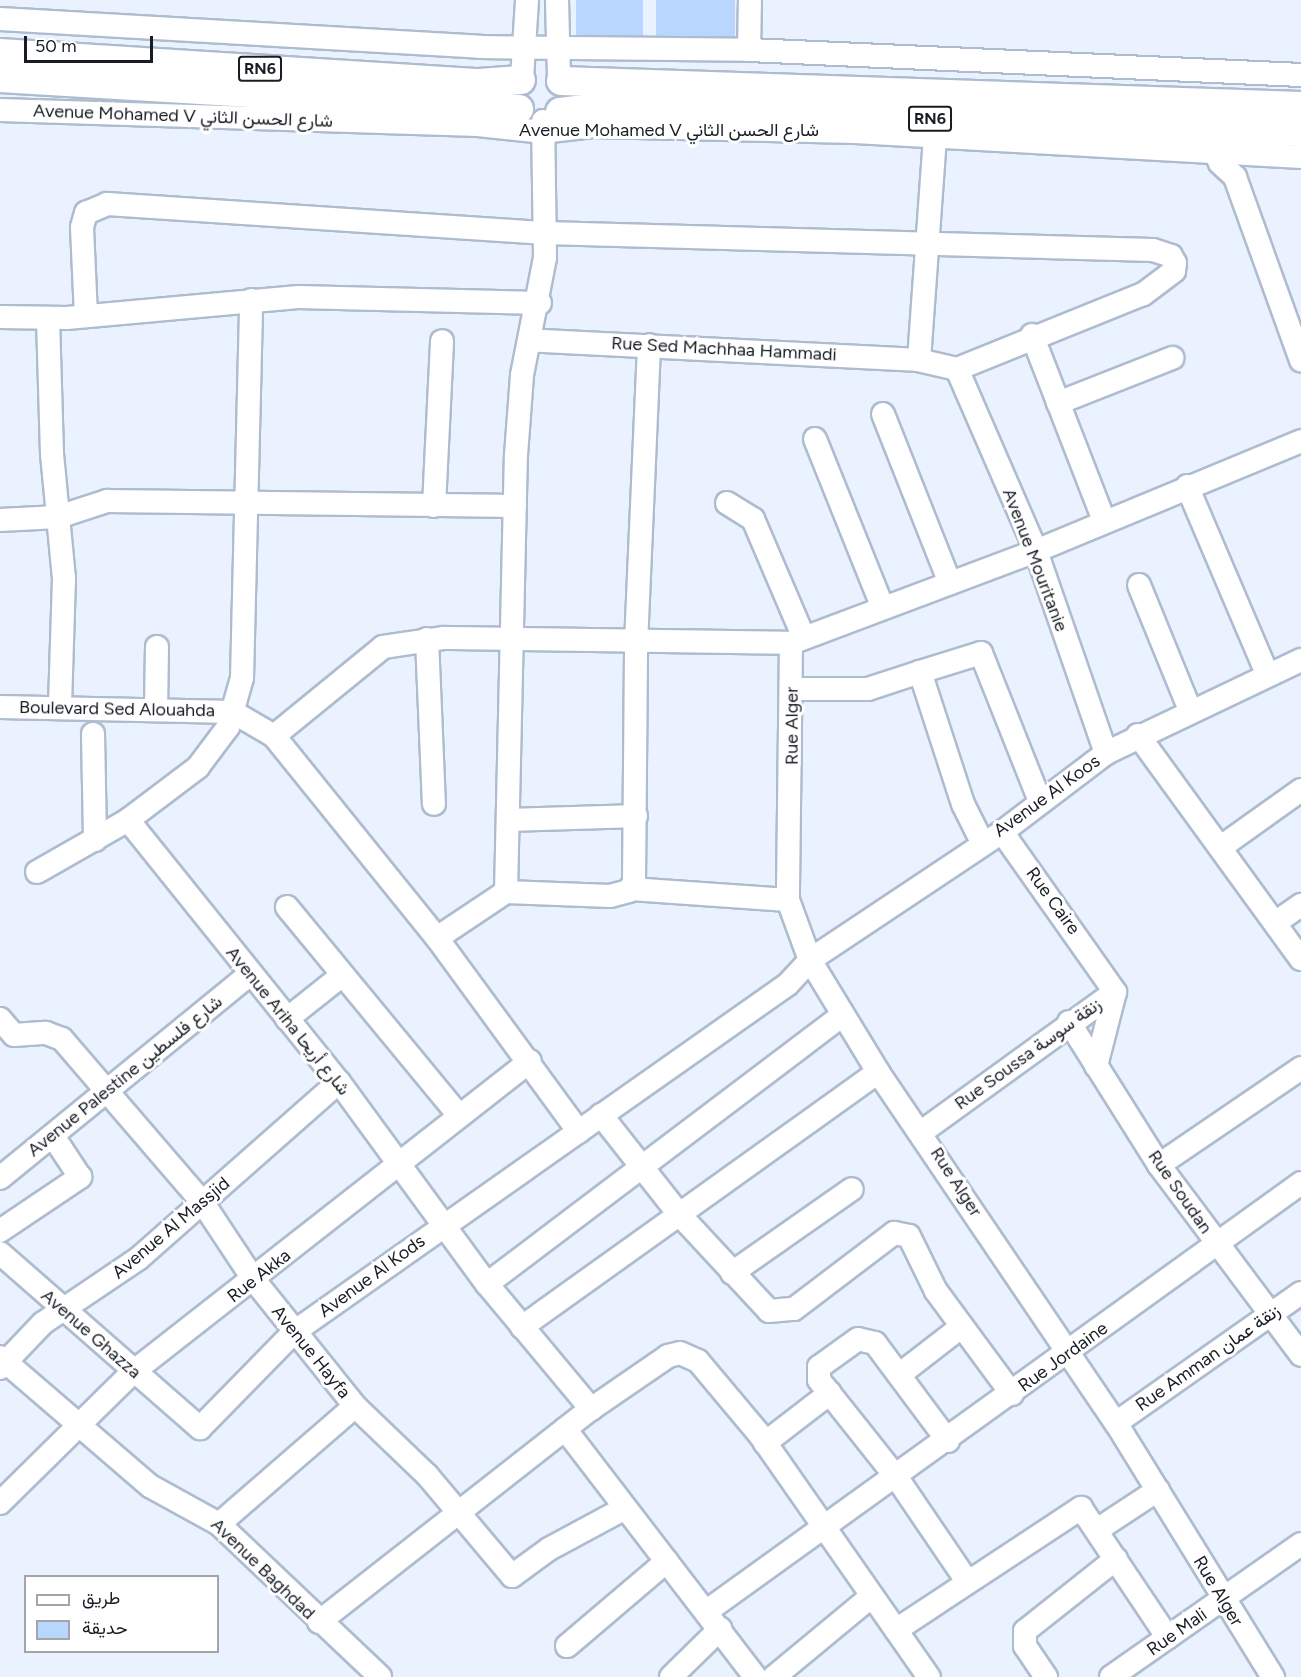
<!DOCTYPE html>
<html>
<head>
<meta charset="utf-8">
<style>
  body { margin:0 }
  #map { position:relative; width:1301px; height:1677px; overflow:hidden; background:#e9f2fe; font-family:Figtree,Vazirmatn,sans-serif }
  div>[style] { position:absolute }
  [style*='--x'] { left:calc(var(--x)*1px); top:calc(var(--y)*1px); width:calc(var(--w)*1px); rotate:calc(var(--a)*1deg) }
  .green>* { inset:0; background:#b9d7fe; transform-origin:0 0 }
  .roads { filter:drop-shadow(2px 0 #aebccf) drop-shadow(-2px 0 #aebccf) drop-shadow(0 2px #aebccf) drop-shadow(0 -2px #aebccf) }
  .minor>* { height:22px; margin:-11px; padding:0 11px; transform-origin:11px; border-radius:11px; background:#fff }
  .major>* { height:28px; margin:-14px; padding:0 14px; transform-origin:14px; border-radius:14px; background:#fff }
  span { translate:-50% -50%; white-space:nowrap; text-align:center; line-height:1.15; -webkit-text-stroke:6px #fff; paint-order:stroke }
  .shield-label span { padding:2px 4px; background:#fff; border:2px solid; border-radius:4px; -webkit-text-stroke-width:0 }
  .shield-label { font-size:16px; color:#181d24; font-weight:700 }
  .street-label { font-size:18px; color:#181d24 }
  .legend { position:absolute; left:24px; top:1575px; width:195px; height:78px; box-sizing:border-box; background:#fff; border:2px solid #a3a5a7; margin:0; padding:8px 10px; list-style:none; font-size:18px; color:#181d24 }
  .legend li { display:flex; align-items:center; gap:12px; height:30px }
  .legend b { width:30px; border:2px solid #a3a5a7 }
  .scale { position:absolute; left:24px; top:36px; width:129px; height:27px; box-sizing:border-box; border:3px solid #181d24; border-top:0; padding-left:8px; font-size:18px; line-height:21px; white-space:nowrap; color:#181d24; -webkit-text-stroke:4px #fff; paint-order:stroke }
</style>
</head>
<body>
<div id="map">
  <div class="green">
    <i style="left:576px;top:0;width:67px;height:37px"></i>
    <i style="left:656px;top:0;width:79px;height:40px"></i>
  </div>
  <div class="roads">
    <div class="minor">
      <i style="--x:557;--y:0;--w:79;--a:88.5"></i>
      <i style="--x:0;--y:19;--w:481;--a:3.3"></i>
      <i style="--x:480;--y:47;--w:269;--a:0.6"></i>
      <i style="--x:749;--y:50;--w:553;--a:2.59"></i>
      <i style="--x:749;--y:50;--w:50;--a:-88.9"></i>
      <i style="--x:522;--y:78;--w:78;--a:-86.3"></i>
      <i style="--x:0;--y:110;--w:478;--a:1.8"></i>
      <i style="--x:478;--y:125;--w:64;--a:6.2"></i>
      <i style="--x:542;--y:132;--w:51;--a:-6.7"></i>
      <i style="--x:593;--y:126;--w:262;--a:1.3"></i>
      <i style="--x:855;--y:132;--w:447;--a:3.2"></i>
      <i style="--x:1210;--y:143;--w:22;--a:63"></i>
      <i style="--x:1220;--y:163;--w:21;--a:43"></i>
      <i style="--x:1235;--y:177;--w:195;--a:70.2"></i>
      <i style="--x:86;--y:316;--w:89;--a:-92.6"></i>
      <i style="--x:82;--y:227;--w:15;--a:-74"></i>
      <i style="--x:86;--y:213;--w:23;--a:-23"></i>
      <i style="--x:107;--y:204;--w:440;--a:3.8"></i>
      <i style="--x:546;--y:233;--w:607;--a:1.6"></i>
      <i style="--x:1153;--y:250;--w:19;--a:18"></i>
      <i style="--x:1171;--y:256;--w:8;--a:60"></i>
      <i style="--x:1175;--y:263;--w:8;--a:97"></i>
      <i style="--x:1174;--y:271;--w:39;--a:143"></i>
      <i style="--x:1143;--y:294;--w:201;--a:158"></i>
      <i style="--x:957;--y:369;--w:39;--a:-167"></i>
      <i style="--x:919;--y:360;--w:390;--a:-177.1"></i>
      <i style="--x:0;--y:317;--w:67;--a:0.9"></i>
      <i style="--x:67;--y:318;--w:232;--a:-5.2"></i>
      <i style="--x:298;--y:297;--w:242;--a:1.4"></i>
      <i style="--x:48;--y:319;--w:135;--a:88.3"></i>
      <i style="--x:52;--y:454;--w:125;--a:84.5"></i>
      <i style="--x:64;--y:578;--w:130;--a:91.8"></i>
      <i style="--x:1032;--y:335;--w:199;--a:68.8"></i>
      <i style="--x:919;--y:360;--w:225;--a:-85.9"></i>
      <i style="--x:957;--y:369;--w:198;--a:66.5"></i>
      <i style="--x:1036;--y:551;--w:214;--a:70.9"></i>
      <i style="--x:1058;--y:403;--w:123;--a:-21.5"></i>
      <i style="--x:883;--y:414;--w:182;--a:68.4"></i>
      <i style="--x:815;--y:439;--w:182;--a:68.1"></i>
      <i style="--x:1187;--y:486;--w:204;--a:66.9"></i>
      <i style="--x:727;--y:503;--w:31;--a:32"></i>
      <i style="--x:753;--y:519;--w:129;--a:66.8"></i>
      <i style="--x:434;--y:506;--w:165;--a:-87.2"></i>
      <i style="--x:0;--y:520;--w:58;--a:-3"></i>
      <i style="--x:58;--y:517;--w:52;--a:-18.1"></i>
      <i style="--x:107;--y:501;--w:408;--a:0.7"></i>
      <i style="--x:1139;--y:585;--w:135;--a:67.8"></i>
      <i style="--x:427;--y:639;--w:165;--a:87.6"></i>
      <i style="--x:791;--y:643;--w:257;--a:90.7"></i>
      <i style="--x:788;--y:900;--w:64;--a:69.9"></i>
      <i style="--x:810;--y:960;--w:131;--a:58.7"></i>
      <i style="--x:878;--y:1072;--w:424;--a:55.9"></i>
      <i style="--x:1116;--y:1423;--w:299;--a:58.3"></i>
      <i style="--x:792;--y:689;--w:76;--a:0"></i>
      <i style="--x:868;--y:689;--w:55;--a:-18.1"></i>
      <i style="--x:0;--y:707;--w:233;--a:1.2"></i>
      <i style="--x:233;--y:712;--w:48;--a:30.3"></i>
      <i style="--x:274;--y:736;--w:141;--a:-39.2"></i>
      <i style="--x:383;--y:647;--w:62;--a:-8.4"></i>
      <i style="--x:444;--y:638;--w:347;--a:0.8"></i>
      <i style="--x:791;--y:643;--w:262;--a:-20.6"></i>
      <i style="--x:1036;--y:551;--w:287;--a:-22.5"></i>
      <i style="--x:156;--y:710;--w:63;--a:-89.1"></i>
      <i style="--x:93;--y:734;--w:106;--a:88.9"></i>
      <i style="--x:1138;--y:735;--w:277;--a:54"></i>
      <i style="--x:274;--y:736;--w:260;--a:51.1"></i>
      <i style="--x:437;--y:938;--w:240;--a:53.8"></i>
      <i style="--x:128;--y:820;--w:336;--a:51.2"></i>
      <i style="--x:339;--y:1082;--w:250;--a:53.8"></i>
      <i style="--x:487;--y:1284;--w:163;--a:50.2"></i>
      <i style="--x:591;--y:1409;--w:93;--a:-34.5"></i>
      <i style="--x:668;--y:1356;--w:12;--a:-14"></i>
      <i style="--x:680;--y:1353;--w:20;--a:24"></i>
      <i style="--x:698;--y:1361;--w:97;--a:50"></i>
      <i style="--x:760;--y:1435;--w:295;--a:55.1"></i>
      <i style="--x:510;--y:820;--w:126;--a:-1.8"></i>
      <i style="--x:982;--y:842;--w:42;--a:-116.6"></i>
      <i style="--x:963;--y:804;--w:139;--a:-108"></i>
      <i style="--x:920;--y:672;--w:64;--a:-17.3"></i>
      <i style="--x:981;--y:653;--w:159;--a:68.3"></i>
      <i style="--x:1221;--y:847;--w:98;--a:-35.5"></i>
      <i style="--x:37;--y:872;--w:105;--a:-29.7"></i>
      <i style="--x:128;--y:820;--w:88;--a:-37.1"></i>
      <i style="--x:198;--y:767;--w:50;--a:-53.1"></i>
      <i style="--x:228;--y:727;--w:51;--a:-74.1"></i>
      <i style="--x:242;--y:678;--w:378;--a:-88.6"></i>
      <i style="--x:631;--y:889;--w:157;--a:4"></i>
      <i style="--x:506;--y:892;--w:437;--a:-88.7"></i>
      <i style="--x:516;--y:455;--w:80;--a:-85.7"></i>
      <i style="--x:522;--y:375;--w:119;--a:-78.9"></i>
      <i style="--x:545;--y:258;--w:137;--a:-90.8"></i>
      <i style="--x:287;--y:907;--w:271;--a:50.5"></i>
      <i style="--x:1275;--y:923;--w:32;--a:-35"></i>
      <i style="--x:437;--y:938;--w:83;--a:-33.7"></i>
      <i style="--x:506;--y:892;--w:104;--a:2.2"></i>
      <i style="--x:610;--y:896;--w:20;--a:-15"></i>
      <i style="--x:629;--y:891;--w:10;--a:-61"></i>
      <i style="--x:634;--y:882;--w:238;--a:-89.5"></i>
      <i style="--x:636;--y:644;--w:299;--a:-87.5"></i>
      <i style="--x:0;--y:1019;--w:21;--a:49"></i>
      <i style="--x:14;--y:1035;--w:32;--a:-4"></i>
      <i style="--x:46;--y:1033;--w:17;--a:21"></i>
      <i style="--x:62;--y:1039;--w:216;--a:49.3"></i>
      <i style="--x:203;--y:1203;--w:92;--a:56.5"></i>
      <i style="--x:254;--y:1280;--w:161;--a:51.3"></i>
      <i style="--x:355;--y:1406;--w:100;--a:43.8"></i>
      <i style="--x:427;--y:1475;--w:132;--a:49.9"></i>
      <i style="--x:512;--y:1576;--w:46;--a:-36.1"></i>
      <i style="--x:549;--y:1549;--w:86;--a:-28.3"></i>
      <i style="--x:287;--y:1019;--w:69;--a:-38.5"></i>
      <i style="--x:1069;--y:1022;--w:169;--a:57.8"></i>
      <i style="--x:1159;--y:1165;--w:237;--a:53.2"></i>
      <i style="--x:1096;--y:1066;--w:76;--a:-75.6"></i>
      <i style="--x:601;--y:1115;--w:126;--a:51.8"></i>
      <i style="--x:679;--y:1214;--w:132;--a:47.1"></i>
      <i style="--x:769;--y:1311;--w:25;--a:-5"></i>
      <i style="--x:794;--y:1309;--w:126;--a:-37.2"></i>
      <i style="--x:894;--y:1233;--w:15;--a:11"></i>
      <i style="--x:909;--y:1236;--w:61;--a:63.9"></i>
      <i style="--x:936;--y:1291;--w:128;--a:53.6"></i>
      <i style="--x:923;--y:1131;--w:237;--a:-35.9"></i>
      <i style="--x:1115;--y:992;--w:196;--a:-125.2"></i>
      <i style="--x:1159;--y:1165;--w:172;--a:-34.3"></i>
      <i style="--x:0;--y:1178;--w:321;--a:-39.2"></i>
      <i style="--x:0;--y:1231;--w:97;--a:-34"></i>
      <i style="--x:80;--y:1177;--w:49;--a:-123.4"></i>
      <i style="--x:0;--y:1253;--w:266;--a:41.2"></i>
      <i style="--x:200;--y:1428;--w:134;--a:-45.6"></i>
      <i style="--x:294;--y:1332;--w:604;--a:-35.16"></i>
      <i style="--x:788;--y:984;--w:33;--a:-47"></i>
      <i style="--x:810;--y:960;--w:231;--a:-33.7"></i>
      <i style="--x:1002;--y:832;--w:131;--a:-37.2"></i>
      <i style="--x:1106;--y:753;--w:216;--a:-25.5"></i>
      <i style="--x:732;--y:1273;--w:146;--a:-35"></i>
      <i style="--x:487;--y:1284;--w:445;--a:-37.1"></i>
      <i style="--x:522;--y:1327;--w:438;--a:-35.6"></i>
      <i style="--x:0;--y:1357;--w:198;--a:40.7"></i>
      <i style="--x:150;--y:1486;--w:79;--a:28.8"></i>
      <i style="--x:219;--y:1524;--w:222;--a:43.5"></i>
      <i style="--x:0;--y:1368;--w:62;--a:-46.3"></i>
      <i style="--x:43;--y:1323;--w:115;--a:-34"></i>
      <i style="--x:138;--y:1259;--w:268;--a:-41.4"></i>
      <i style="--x:899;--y:1375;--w:78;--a:-37.7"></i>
      <i style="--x:1116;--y:1423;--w:226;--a:-35.1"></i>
      <i style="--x:565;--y:1429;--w:312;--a:52.5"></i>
      <i style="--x:948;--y:1441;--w:122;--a:-126.7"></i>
      <i style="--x:875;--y:1343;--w:17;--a:-167"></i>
      <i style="--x:858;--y:1339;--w:48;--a:144.3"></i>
      <i style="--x:819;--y:1367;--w:13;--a:90"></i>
      <i style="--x:819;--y:1380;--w:125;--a:51.5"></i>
      <i style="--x:897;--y:1478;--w:125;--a:55.8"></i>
      <i style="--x:765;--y:1443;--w:82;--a:-37.6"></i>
      <i style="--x:0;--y:1503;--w:187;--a:-44.6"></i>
      <i style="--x:133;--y:1372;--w:504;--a:-38.07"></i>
      <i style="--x:219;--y:1524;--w:180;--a:-40.9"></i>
      <i style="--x:1097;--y:1530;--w:73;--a:-33.3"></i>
      <i style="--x:707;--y:1611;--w:732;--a:-35.77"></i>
      <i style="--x:319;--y:1622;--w:345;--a:-38.1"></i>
      <i style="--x:896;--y:1630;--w:222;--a:-33.4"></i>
      <i style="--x:1081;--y:1508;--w:156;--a:56.2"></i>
      <i style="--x:567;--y:1646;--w:131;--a:-40.4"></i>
      <i style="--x:671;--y:1677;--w:69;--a:-44.4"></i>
      <i style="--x:774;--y:1677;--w:127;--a:-39.6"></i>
      <i style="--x:1046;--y:1677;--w:37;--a:-124"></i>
      <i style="--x:1025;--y:1646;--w:15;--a:-90"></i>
      <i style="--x:1025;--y:1631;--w:116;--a:-38.4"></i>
      <i style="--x:1111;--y:1677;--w:232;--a:-35"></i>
    </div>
    <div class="major">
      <i style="--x:0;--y:53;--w:480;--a:3.6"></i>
      <i style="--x:479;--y:83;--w:42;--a:-4.1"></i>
      <i style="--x:0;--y:78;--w:520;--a:3.42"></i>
      <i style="--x:561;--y:81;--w:740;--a:1.93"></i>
      <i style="--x:560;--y:112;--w:34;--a:-7"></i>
      <i style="--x:594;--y:108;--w:707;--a:1.94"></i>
    </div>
  </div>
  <div class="shield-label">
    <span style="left:260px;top:69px">RN6</span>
    <span style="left:930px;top:119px">RN6</span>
  </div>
  <div class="street-label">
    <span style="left:183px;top:116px;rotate:2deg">Avenue Mohamed V شارع الحسن الثاني</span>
    <span style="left:669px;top:130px">Avenue Mohamed V شارع الحسن الثاني</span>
    <span style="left:724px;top:349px;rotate:3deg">Rue Sed Machhaa Hammadi</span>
    <span style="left:1035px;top:560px;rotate:69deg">Avenue Mouritanie</span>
    <span style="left:117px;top:709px;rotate:1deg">Boulevard Sed Alouahda</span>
    <span style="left:792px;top:726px;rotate:-90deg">Rue Alger</span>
    <span style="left:1047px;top:796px;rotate:-36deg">Avenue Al Koos</span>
    <span style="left:1053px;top:901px;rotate:54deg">Rue Caire</span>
    <span style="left:288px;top:1021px;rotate:51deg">Avenue Ariha شارع أريحا</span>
    <span style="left:1028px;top:1054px;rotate:-36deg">Rue Soussa زنقة سوسة</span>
    <span style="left:125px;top:1076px;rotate:-39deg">Avenue Palestine شارع فلسطين</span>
    <span style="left:956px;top:1182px;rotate:57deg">Rue Alger</span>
    <span style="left:1180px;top:1192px;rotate:55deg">Rue Soudan</span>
    <span style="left:171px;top:1228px;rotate:-40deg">Avenue Al Massjid</span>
    <span style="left:259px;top:1276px;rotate:-38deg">Rue Akka</span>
    <span style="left:372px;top:1276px;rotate:-36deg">Avenue Al Kods</span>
    <span style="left:91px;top:1334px;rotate:41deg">Avenue Ghazza</span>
    <span style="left:311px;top:1352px;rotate:51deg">Avenue Hayfa</span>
    <span style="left:1063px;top:1357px;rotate:-36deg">Rue Jordaine</span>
    <span style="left:1208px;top:1358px;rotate:-35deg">Rue Amman زنقة عمان</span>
    <span style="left:263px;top:1569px;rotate:44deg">Avenue Baghdad</span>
    <span style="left:1218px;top:1591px;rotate:59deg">Rue Alger</span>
    <span style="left:1177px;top:1632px;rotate:-35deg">Rue Mali</span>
  </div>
  <ul class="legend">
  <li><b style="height:8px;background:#fff"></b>طريق</li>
  <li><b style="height:16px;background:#b9d7fe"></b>حديقة</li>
  </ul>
  <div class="scale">50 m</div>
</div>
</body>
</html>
